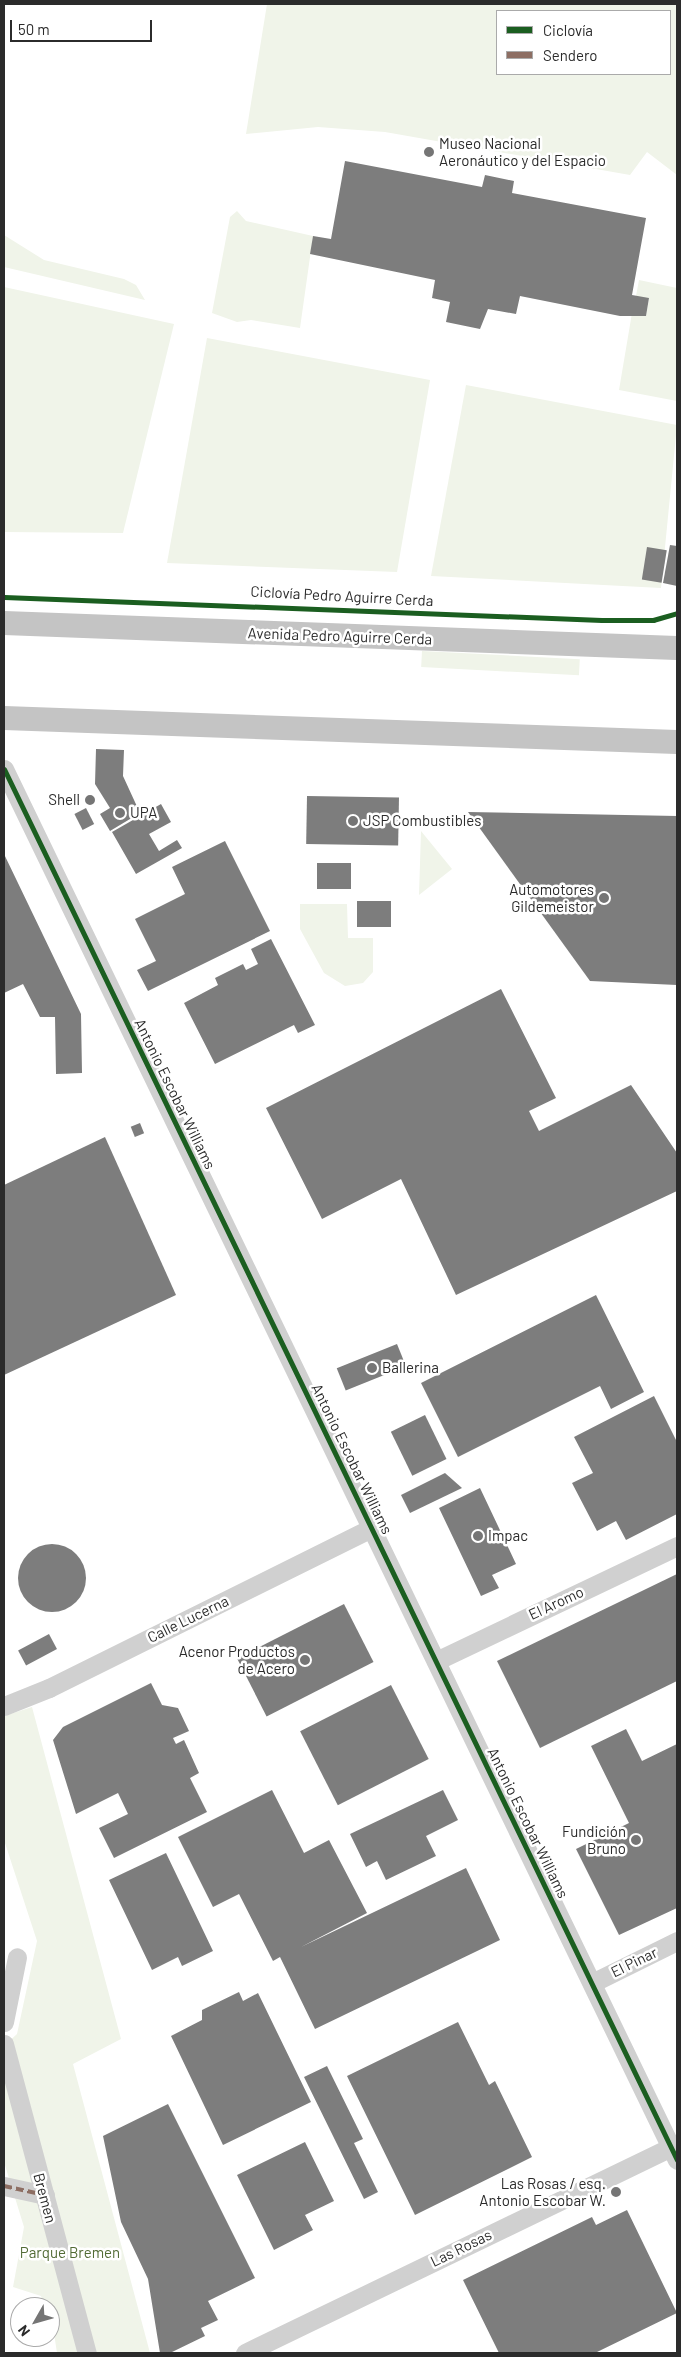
<!DOCTYPE html>
<html>
<head>
<meta charset="utf-8">
<style>
  body { margin:0 }
  #map { position:relative; width:681px; height:2357px; overflow:hidden; background:#fff; font-family:Barlow,sans-serif }
  div>[style] { position:absolute }
  [style*='--x'] { left:calc(var(--x)*1px); top:calc(var(--y)*1px); width:calc(var(--w)*1px); rotate:calc(var(--a)*1deg) }
  .green>* { inset:0; background:#f0f4e9; transform-origin:0 0 }
  .building>* { inset:0; background:#7d7d7d; transform-origin:0 0 }
  .round { border-radius:50% }
  .minor>* { height:19px; margin:-9.5px; padding:0 9.5px; transform-origin:9.5px; border-radius:9.5px; background:#d0d0d0 }
  .major>* { height:24px; margin:-12px; padding:0 12px; transform-origin:12px; border-radius:12px; background:#c4c4c4 }
  .quiet>* { height:4px; margin-top:-2px; transform-origin:0; background:repeating-linear-gradient(90deg,#8d6e63 0 8px,transparent 0 12px) }
  .cycleway>* { height:5px; margin:-2.5px; padding:0 2.5px; transform-origin:2.5px; border-radius:2.5px; background:#1b5e20 }
  .dots>* { width:14px; height:14px; translate:-50% -50%; box-sizing:border-box; border:2px solid #fff; border-radius:50% }
  span { translate:-50% -50%; white-space:nowrap; text-align:center; line-height:1.15; -webkit-text-stroke:5px #fff; paint-order:stroke }
  .poi-label { font-size:15px; color:#2b2b2b }
  .left { translate:0 -50%; text-align:left }
  .right { translate:-100% -50%; text-align:right }
  .street-label { font-size:15px; color:#2b2b2b }
  .park-label { font-size:15px; color:#526b35 }
  .frame { position:absolute; inset:0; border:5px solid #2b2b2b; pointer-events:none }
  .legend { position:absolute; left:496px; top:10px; width:175px; height:65px; box-sizing:border-box; background:#fff; border:1px solid #aaa; margin:0; padding:6px 9px; list-style:none; font-size:15px; color:#2b2b2b }
  .legend li { display:flex; align-items:center; gap:10px; height:25px }
  .legend b { width:25px; border:1px solid #aaa }
  .north { position:absolute; left:10px; top:2297px; width:50px; height:50px; box-sizing:border-box; background:#fff; border:1px solid #aaa; border-radius:50%; rotate:232deg; font-size:14px; font-weight:700; line-height:20px; text-align:center; color:#2b2b2b }
  .north::after { content:''; display:block; margin:auto; width:18px; height:22px; background:#757575; clip-path:polygon(50% 0,100% 100%,50% 72%,0 100%) }
  .scale { position:absolute; left:10px; top:20px; width:142px; height:22px; box-sizing:border-box; border:2px solid #2b2b2b; border-top:0; padding-left:6px; font-size:15px; line-height:18px; white-space:nowrap; color:#2b2b2b; -webkit-text-stroke:4px #fff; paint-order:stroke }
</style>
</head>
<body>
<div id="map">
  <div class="green">
    <i style="clip-path:polygon(evenodd,267px 4px,677px 4px,677px 175px,647px 152px,630px 175px,385px 132px,318px 127px,246px 134px,267px 4px,497px 11px,670px 11px,670px 74px,497px 74px,497px 11px)"></i>
    <i style="clip-path:polygon(237px 211px,246px 221px,313px 236px,300px 328px,251px 320px,237px 322px,212px 313px,230px 217px)"></i>
    <i style="clip-path:polygon(4px 235px,44px 260px,124px 279px,136px 285px,145px 300px,4px 267px)"></i>
    <i style="clip-path:polygon(639px 280px,677px 288px,677px 401px,619px 390px,632px 313px,646px 316px,649px 299px,636px 296px)"></i>
    <i style="clip-path:polygon(4px 287px,174px 324px,123px 533px,4px 532px)"></i>
    <i style="clip-path:polygon(207px 338px,430px 380px,397px 572px,167px 563px)"></i>
    <i style="clip-path:polygon(466px 385px,677px 425px,661px 588px,431px 576px)"></i>
    <i style="left:422px;top:651px;width:158px;height:16px;rotate:3deg"></i>
    <i style="clip-path:polygon(421px 831px,452px 869px,419px 895px)"></i>
    <i style="clip-path:polygon(300px 904px,347px 904px,348px 938px,373px 938px,373px 972px,363px 983px,345px 986px,324px 973px,300px 929px)"></i>
    <i style="clip-path:polygon(32px 1707px,121px 2039px,73px 2064px,150px 2353px,57px 2353px,50px 2307px,44px 2307px,41px 2296px,13px 2287px,24px 2227px,4px 2162px,4px 2046px,17px 2034px,37px 1941px,4px 1840px,4px 1716px)"></i>
  </div>
  <div class="building">
    <i style="clip-path:polygon(345px 161px,482px 187px,485px 175px,514px 181px,512px 193px,646px 218px,632px 295px,649px 298px,646px 316px,620px 316px,520px 296px,516px 314px,488px 309px,480px 329px,446px 322px,450px 302px,432px 298px,435px 280px,310px 254px,313px 236px,331px 239px)"></i>
    <i style="clip-path:polygon(670px 545px,677px 546px,677px 586px,663px 583px)"></i>
    <i style="left:647px;top:547px;width:20px;height:33px;rotate:9deg"></i>
    <i style="clip-path:polygon(96px 749px,124px 750px,123px 776px,140px 813px,110px 831px,100px 814px,110px 808px,95px 784px)"></i>
    <i style="left:307px;top:796px;width:92px;height:48px;rotate:1deg"></i>
    <i style="clip-path:polygon(161px 804px,171px 822px,149px 834px,159px 851px,177px 840px,182px 848px,136px 874px,112px 832px)"></i>
    <i style="left:86px;top:808px;width:18px;height:13px;rotate:63deg"></i>
    <i style="clip-path:polygon(468px 812px,677px 816px,677px 985px,590px 981px)"></i>
    <i style="clip-path:polygon(225px 841px,270px 931px,148px 991px,137px 970px,156px 961px,135px 919px,185px 894px,172px 867px)"></i>
    <i style="clip-path:polygon(4px 854px,81px 1014px,82px 1073px,56px 1074px,55px 1017px,40px 1017px,23px 984px,4px 993px)"></i>
    <i style="left:317px;top:863px;width:34px;height:26px"></i>
    <i style="left:391px;top:901px;width:26px;height:34px;rotate:90deg"></i>
    <i style="clip-path:polygon(271px 939px,315px 1025px,298px 1033px,294px 1025px,215px 1064px,184px 1003px,218px 985px,215px 978px,243px 964px,246px 970px,258px 964px,251px 949px)"></i>
    <i style="clip-path:polygon(501px 989px,556px 1098px,529px 1111px,539px 1131px,631px 1085px,677px 1153px,677px 1191px,456px 1295px,401px 1179px,322px 1219px,266px 1108px)"></i>
    <i style="left:140px;top:1123px;width:11px;height:10px;rotate:68deg"></i>
    <i style="clip-path:polygon(105px 1137px,176px 1295px,4px 1375px,4px 1185px)"></i>
    <i style="clip-path:polygon(596px 1295px,644px 1392px,611px 1409px,600px 1386px,458px 1457px,421px 1383px)"></i>
    <i style="left:397px;top:1344px;width:24px;height:65px;rotate:68deg"></i>
    <i style="clip-path:polygon(654px 1396px,677px 1442px,677px 1514px,626px 1540px,616px 1521px,597px 1531px,572px 1483px,593px 1473px,574px 1437px)"></i>
    <i style="left:425px;top:1415px;width:49px;height:38px;rotate:64deg"></i>
    <i style="clip-path:polygon(445px 1473px,462px 1488px,410px 1513px,401px 1495px)"></i>
    <i style="clip-path:polygon(480px 1488px,516px 1564px,492px 1575px,499px 1588px,481px 1596px,439px 1508px)"></i>
    <i class="round" style="left:18px;top:1544px;width:68px;height:68px"></i>
    <i style="clip-path:polygon(677px 1574px,677px 1681px,540px 1748px,497px 1661px)"></i>
    <i style="left:344px;top:1604px;width:65px;height:120px;rotate:63deg"></i>
    <i style="left:49px;top:1634px;width:17px;height:35px;rotate:62deg"></i>
    <i style="clip-path:polygon(151px 1683px,162px 1705px,178px 1708px,189px 1731px,173px 1738px,176px 1744px,184px 1740px,199px 1773px,190px 1778px,207px 1812px,114px 1858px,99px 1828px,128px 1814px,118px 1793px,76px 1814px,53px 1740px,63px 1727px)"></i>
    <i style="left:391px;top:1685px;width:83px;height:102px;rotate:63deg"></i>
    <i style="clip-path:polygon(626px 1729px,642px 1761px,677px 1744px,677px 1908px,619px 1935px,576px 1849px,629px 1823px,591px 1746px)"></i>
    <i style="clip-path:polygon(272px 1790px,304px 1853px,329px 1840px,367px 1913px,301px 1947px,466px 1868px,500px 1940px,315px 2029px,280px 1957px,273px 1961px,239px 1894px,213px 1907px,178px 1837px)"></i>
    <i style="clip-path:polygon(443px 1790px,458px 1820px,426px 1836px,436px 1856px,386px 1880px,377px 1861px,366px 1867px,350px 1834px)"></i>
    <i style="clip-path:polygon(166px 1853px,213px 1951px,182px 1966px,178px 1957px,152px 1970px,109px 1880px)"></i>
    <i style="clip-path:polygon(239px 1992px,243px 2001px,258px 1993px,311px 2102px,223px 2145px,171px 2036px,202px 2020px,202px 2010px)"></i>
    <i style="clip-path:polygon(458px 2022px,489px 2085px,495px 2081px,532px 2157px,415px 2215px,347px 2076px)"></i>
    <i style="clip-path:polygon(327px 2066px,363px 2139px,354px 2143px,378px 2192px,364px 2199px,304px 2077px)"></i>
    <i style="clip-path:polygon(168px 2104px,255px 2278px,208px 2301px,218px 2320px,201px 2328px,205px 2336px,170px 2353px,160px 2353px,148px 2279px,121px 2222px,103px 2136px)"></i>
    <i style="clip-path:polygon(305px 2142px,334px 2201px,305px 2215px,313px 2230px,274px 2250px,237px 2175px)"></i>
    <i style="clip-path:polygon(627px 2210px,677px 2313px,595px 2353px,499px 2353px,463px 2280px,592px 2217px,596px 2225px)"></i>
  </div>
  <div class="minor">
    <i style="--x:4;--y:769;--w:1545;--a:64.18"></i>
    <i style="--x:436;--y:1661;--w:267;--a:-25.5"></i>
    <i style="--x:4;--y:1706;--w:48;--a:-21.8"></i>
    <i style="--x:49;--y:1688;--w:360;--a:-26.4"></i>
    <i style="--x:592;--y:1983;--w:95;--a:-26.3"></i>
    <i style="--x:4;--y:2022;--w:66;--a:-78.7"></i>
    <i style="--x:4;--y:2044;--w:320;--a:75"></i>
    <i style="--x:4;--y:2186;--w:42;--a:12.4"></i>
    <i style="--x:245;--y:2353;--w:480;--a:-25.8"></i>
  </div>
  <div class="major">
    <i style="--x:4;--y:623;--w:673;--a:2.13"></i>
    <i style="--x:4;--y:718;--w:673;--a:2.04"></i>
  </div>
  <div class="quiet">
    <i style="--x:4;--y:2186;--w:42;--a:12.4"></i>
  </div>
  <div class="cycleway">
    <i style="--x:4;--y:597;--w:598;--a:2.2"></i>
    <i style="--x:602;--y:620;--w:51;--a:0"></i>
    <i style="--x:653;--y:620;--w:25;--a:-16"></i>
    <i style="--x:4;--y:769;--w:1545;--a:64.18"></i>
  </div>
  <div class="dots">
    <i style="left:429px;top:152px;background:#757575"></i>
    <i style="left:90px;top:800px;background:#757575"></i>
    <i style="left:120px;top:813px;background:#757575"></i>
    <i style="left:353px;top:821px;background:#757575"></i>
    <i style="left:604px;top:898px;background:#757575"></i>
    <i style="left:372px;top:1368px;background:#757575"></i>
    <i style="left:478px;top:1536px;background:#757575"></i>
    <i style="left:305px;top:1660px;background:#757575"></i>
    <i style="left:636px;top:1840px;background:#757575"></i>
    <i style="left:616px;top:2192px;background:#757575"></i>
  </div>
  <div class="poi-label">
    <span class="left" style="left:439px;top:152px">Museo Nacional<br>Aeronáutico y del Espacio</span>
    <span class="right" style="left:80px;top:800px">Shell</span>
    <span class="left" style="left:130px;top:813px">UPA</span>
    <span class="left" style="left:363px;top:821px">JSP Combustibles</span>
    <span class="right" style="left:594px;top:898px">Automotores<br>Gildemeistor</span>
    <span class="left" style="left:382px;top:1368px">Ballerina</span>
    <span class="left" style="left:488px;top:1536px">Impac</span>
    <span class="right" style="left:295px;top:1660px">Acenor Productos<br>de Acero</span>
    <span class="right" style="left:626px;top:1840px">Fundición<br>Bruno</span>
    <span class="right" style="left:606px;top:2192px">Las Rosas / esq.<br>Antonio Escobar W.</span>
  </div>
  <div class="street-label">
    <span style="left:342px;top:596px;rotate:3deg">Ciclovía Pedro Aguirre Cerda</span>
    <span style="left:340px;top:636px;rotate:2deg">Avenida Pedro Aguirre Cerda</span>
    <span style="left:175px;top:1094px;rotate:64deg">Antonio Escobar Williams</span>
    <span style="left:352px;top:1459px;rotate:64deg">Antonio Escobar Williams</span>
    <span style="left:556px;top:1603px;rotate:-25deg">El Aromo</span>
    <span style="left:188px;top:1619px;rotate:-26deg">Calle Lucerna</span>
    <span style="left:528px;top:1823px;rotate:64deg">Antonio Escobar Williams</span>
    <span style="left:634px;top:1962px;rotate:-26deg">El Pinar</span>
    <span style="left:45px;top:2198px;rotate:75deg">Bremen</span>
    <span style="left:461px;top:2248px;rotate:-26deg">Las Rosas</span>
  </div>
  <div class="park-label">
    <span style="left:70px;top:2253px">Parque Bremen</span>
  </div>
  <div class="frame"></div>
  <ul class="legend">
  <li><b style="height:6px;background:#1b5e20"></b>Ciclovía</li>
  <li><b style="height:6px;background:#8d6e63"></b>Sendero</li>
  </ul>
  <div class="north">N</div>
  <div class="scale">50 m</div>
</div>
</body>
</html>
